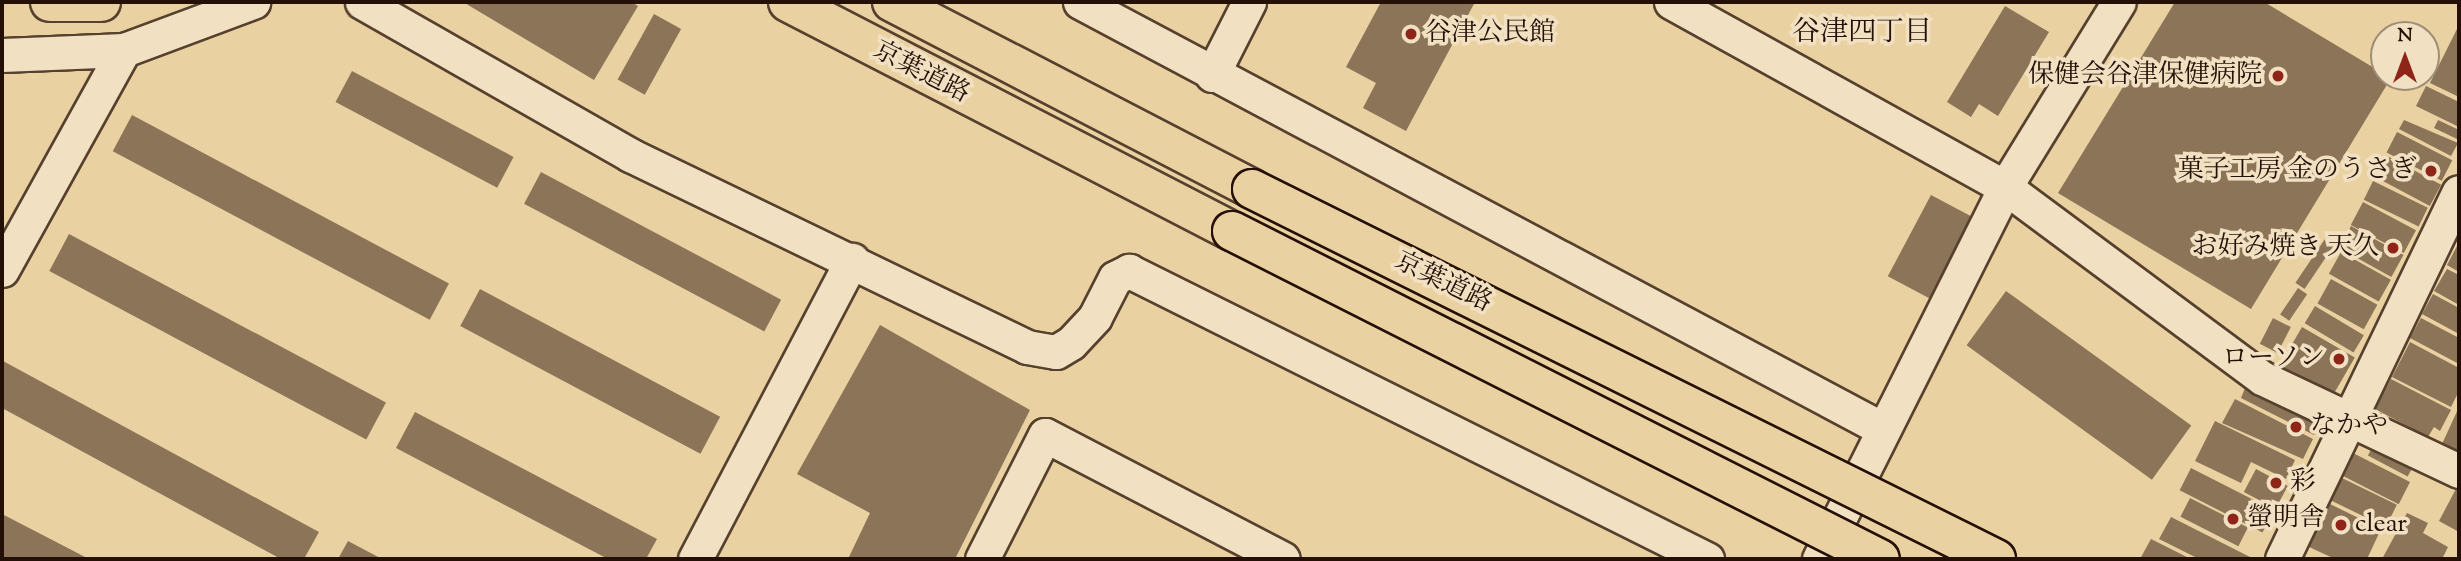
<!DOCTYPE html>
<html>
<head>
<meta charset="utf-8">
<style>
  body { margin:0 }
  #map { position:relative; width:2461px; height:561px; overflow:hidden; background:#ead1a1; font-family:"Sorts Mill Goudy","Noto Serif JP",serif }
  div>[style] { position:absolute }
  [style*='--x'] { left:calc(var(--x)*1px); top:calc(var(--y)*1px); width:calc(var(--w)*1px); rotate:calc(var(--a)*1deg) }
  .building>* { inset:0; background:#8b7457; transform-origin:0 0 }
  .roads { filter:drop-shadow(2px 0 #56402e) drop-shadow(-2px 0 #56402e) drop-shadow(0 2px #56402e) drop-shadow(0 -2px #56402e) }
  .minor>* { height:33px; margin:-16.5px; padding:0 16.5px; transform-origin:16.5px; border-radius:16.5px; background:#f1e1c2 }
  .highway>* { height:38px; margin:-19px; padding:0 19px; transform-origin:19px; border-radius:19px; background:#ead1a1 }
  .bridges { filter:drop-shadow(2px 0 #251007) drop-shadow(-2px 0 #251007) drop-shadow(0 2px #251007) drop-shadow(0 -2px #251007) }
  .highway-bridge>* { height:38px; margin:-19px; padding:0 19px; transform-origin:19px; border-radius:19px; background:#ead1a1 }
  .dots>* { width:19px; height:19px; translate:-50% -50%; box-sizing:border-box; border:4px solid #f1e1c2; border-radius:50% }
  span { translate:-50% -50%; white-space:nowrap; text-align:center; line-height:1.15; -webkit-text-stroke:7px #f1e1c2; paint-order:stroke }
  .poi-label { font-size:26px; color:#251007 }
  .left { translate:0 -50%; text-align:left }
  .right { translate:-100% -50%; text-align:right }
  .street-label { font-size:26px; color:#251007 }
  .neighbourhood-label { font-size:28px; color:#251007 }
  .frame { position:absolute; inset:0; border:4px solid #251007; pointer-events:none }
  .north { position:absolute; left:2370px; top:21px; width:70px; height:70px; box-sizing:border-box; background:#f1e1c2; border:2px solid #9f8d77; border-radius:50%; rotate:0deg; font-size:19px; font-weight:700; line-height:28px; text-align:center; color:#251007 }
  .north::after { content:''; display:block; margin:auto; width:24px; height:32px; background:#8f2418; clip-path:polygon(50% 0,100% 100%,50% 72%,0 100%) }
</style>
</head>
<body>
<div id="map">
  <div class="building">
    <i style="clip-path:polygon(463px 2px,631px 2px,638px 6px,594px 80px)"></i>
    <i style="clip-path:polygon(1381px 2px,1475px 2px,1406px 131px,1363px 108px,1376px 83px,1346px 67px)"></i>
    <i style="clip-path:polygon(2175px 2px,2264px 2px,2391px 78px,2251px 309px,2058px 193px)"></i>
    <i style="clip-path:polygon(2005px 6px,2049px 32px,1998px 116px,1979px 104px,1971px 117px,1947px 102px)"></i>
    <i style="left:654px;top:14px;width:31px;height:75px;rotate:29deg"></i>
    <i style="clip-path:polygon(2459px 25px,2459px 97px,2430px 83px)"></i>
    <i style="left:352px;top:71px;width:183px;height:35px;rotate:28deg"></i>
    <i style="clip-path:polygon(2426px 86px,2459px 102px,2459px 127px,2416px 106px)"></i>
    <i style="left:132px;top:115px;width:359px;height:41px;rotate:28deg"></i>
    <i style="clip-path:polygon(2404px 120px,2458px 143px,2451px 156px,2399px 129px)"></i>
    <i style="clip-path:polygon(2438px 120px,2459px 130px,2459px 140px,2434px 128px)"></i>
    <i style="left:2397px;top:132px;width:62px;height:23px;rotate:27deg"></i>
    <i style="left:2389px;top:157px;width:59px;height:24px;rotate:28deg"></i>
    <i style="left:541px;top:172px;width:272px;height:36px;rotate:28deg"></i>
    <i style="left:2373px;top:181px;width:61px;height:21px;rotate:26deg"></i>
    <i style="left:1931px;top:195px;width:47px;height:92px;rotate:28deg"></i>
    <i style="left:2363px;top:202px;width:60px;height:26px;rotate:28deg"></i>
    <i style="left:2351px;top:226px;width:60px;height:25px;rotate:29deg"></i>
    <i style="left:2329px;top:233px;width:11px;height:60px;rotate:34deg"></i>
    <i style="left:69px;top:234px;width:359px;height:42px;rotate:28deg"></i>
    <i style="clip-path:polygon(2457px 246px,2459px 247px,2459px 272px,2447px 265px)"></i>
    <i style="left:2341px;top:252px;width:57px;height:25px;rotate:29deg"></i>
    <i style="clip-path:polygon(2447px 269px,2459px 275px,2459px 305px,2434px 291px)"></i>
    <i style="left:2331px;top:279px;width:53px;height:28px;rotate:29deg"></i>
    <i style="left:2298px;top:288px;width:11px;height:32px;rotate:34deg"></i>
    <i style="left:480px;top:289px;width:272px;height:42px;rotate:28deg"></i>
    <i style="left:2006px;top:291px;width:229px;height:67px;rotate:36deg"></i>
    <i style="clip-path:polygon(2433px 294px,2459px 308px,2459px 334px,2422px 314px)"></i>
    <i style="left:2315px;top:306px;width:57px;height:20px;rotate:31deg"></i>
    <i style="left:2273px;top:318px;width:20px;height:29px;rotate:27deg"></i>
    <i style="clip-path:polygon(2421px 318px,2459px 338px,2459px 364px,2410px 338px)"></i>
    <i style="clip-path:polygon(880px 325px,1030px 410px,955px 559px,848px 559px,870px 513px,797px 474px)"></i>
    <i style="left:2302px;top:327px;width:61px;height:46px;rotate:30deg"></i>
    <i style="clip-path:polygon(2410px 342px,2459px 368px,2459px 391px,2451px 407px,2392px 377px)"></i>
    <i style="clip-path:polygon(3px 361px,319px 532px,304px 559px,281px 559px,2px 408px)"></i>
    <i style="clip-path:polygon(2391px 379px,2451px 410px,2440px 431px,2434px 427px,2428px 437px,2375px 409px)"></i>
    <i style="clip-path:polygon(2245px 388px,2320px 423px,2314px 435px,2241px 398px)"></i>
    <i style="clip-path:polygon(2235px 399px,2313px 439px,2303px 459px,2222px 423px)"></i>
    <i style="clip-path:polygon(2459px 407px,2459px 452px,2442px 444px)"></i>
    <i style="clip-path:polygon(415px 412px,657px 539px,646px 559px,608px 559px,396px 448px)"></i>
    <i style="clip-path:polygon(2215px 421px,2295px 460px,2286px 479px,2251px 462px,2241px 483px,2195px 461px)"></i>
    <i style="left:2374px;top:444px;width:45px;height:13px;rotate:28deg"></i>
    <i style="left:2353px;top:453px;width:64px;height:25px;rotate:27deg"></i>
    <i style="left:2191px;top:468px;width:93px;height:25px;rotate:27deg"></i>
    <i style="left:2256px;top:469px;width:36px;height:26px;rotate:28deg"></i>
    <i style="left:2342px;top:478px;width:61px;height:25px;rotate:26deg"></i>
    <i style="clip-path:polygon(2457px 487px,2459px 488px,2459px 532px,2439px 521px)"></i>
    <i style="left:2190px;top:498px;width:65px;height:21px;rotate:27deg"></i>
    <i style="clip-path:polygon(2330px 504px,2381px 529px,2367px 559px,2335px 559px,2309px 547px)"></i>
    <i style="clip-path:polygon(2407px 513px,2428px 523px,2423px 533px,2448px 547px,2442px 559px,2382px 559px)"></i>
    <i style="clip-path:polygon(2px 514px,89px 559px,2px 559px)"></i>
    <i style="clip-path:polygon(2171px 517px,2254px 559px,2199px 559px,2159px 539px)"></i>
    <i style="clip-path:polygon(2151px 539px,2191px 559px,2140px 559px)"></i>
    <i style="clip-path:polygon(348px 541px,382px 559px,338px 559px)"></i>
  </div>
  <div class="roads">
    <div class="minor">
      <i style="--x:362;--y:2;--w:309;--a:29.7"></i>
      <i style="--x:630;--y:155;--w:441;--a:25.8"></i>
      <i style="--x:1027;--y:347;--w:29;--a:10"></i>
      <i style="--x:1056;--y:352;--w:17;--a:-31"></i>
      <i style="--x:1071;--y:343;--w:35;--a:-47"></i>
      <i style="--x:1095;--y:317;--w:44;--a:-62.9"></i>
      <i style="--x:1115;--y:278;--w:16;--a:-27"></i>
      <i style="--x:1129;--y:271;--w:646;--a:26.49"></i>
      <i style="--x:1080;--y:2;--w:907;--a:28.01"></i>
      <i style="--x:1671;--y:2;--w:382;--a:29"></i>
      <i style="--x:2005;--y:187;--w:320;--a:36.6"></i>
      <i style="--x:2262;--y:378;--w:218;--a:25.3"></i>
      <i style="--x:2;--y:55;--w:122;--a:-2.3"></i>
      <i style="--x:124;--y:50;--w:138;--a:-20.4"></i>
      <i style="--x:1212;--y:75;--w:82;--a:-63.1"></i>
      <i style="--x:2;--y:270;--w:252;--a:-61"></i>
      <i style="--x:695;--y:559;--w:338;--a:-62.3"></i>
      <i style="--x:982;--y:559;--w:139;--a:-63.1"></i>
      <i style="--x:1045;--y:435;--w:268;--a:27.5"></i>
      <i style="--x:1819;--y:559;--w:416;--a:-63.4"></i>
      <i style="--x:2005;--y:187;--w:217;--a:-58.4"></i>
      <i style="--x:2282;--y:559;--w:407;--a:-64.3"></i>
    </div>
    <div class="highway">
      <i style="--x:50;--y:2;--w:51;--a:0"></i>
      <i style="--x:788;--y:2;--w:500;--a:27.3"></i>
      <i style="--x:892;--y:2;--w:406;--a:27.4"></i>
    </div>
  </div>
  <div class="bridges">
    <div class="highway-bridge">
      <i style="--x:1252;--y:189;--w:831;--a:26.44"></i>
      <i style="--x:1232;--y:231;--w:726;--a:26.85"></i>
    </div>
  </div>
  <div class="dots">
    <i style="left:1411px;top:34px;background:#8f2418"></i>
    <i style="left:2278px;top:76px;background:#8f2418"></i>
    <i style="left:2431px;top:171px;background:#8f2418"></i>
    <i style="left:2393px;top:248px;background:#8f2418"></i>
    <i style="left:2339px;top:359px;background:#8f2418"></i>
    <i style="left:2296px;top:427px;background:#8f2418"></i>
    <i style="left:2276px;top:483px;background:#8f2418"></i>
    <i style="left:2233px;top:519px;background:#8f2418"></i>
    <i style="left:2341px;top:525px;background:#8f2418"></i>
  </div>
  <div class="poi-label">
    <span class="left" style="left:1425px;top:34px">谷津公民館</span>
    <span class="right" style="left:2262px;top:76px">保健会谷津保健病院</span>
    <span class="right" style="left:2417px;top:171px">菓子工房 金のうさぎ</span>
    <span class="right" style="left:2379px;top:248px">お好み焼き 天久</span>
    <span class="right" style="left:2325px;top:359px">ローソン</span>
    <span class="left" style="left:2310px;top:427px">なかや</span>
    <span class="left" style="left:2290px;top:483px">彩</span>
    <span class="left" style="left:2247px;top:519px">螢明舎</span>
    <span class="left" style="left:2355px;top:525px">clear</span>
  </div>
  <div class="street-label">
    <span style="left:921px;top:73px;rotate:27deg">京葉道路</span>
    <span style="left:1443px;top:283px;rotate:26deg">京葉道路</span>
  </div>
  <div class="neighbourhood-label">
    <span style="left:1862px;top:33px">谷津四丁目</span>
  </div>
  <div class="frame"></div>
  <div class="north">N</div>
</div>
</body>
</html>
